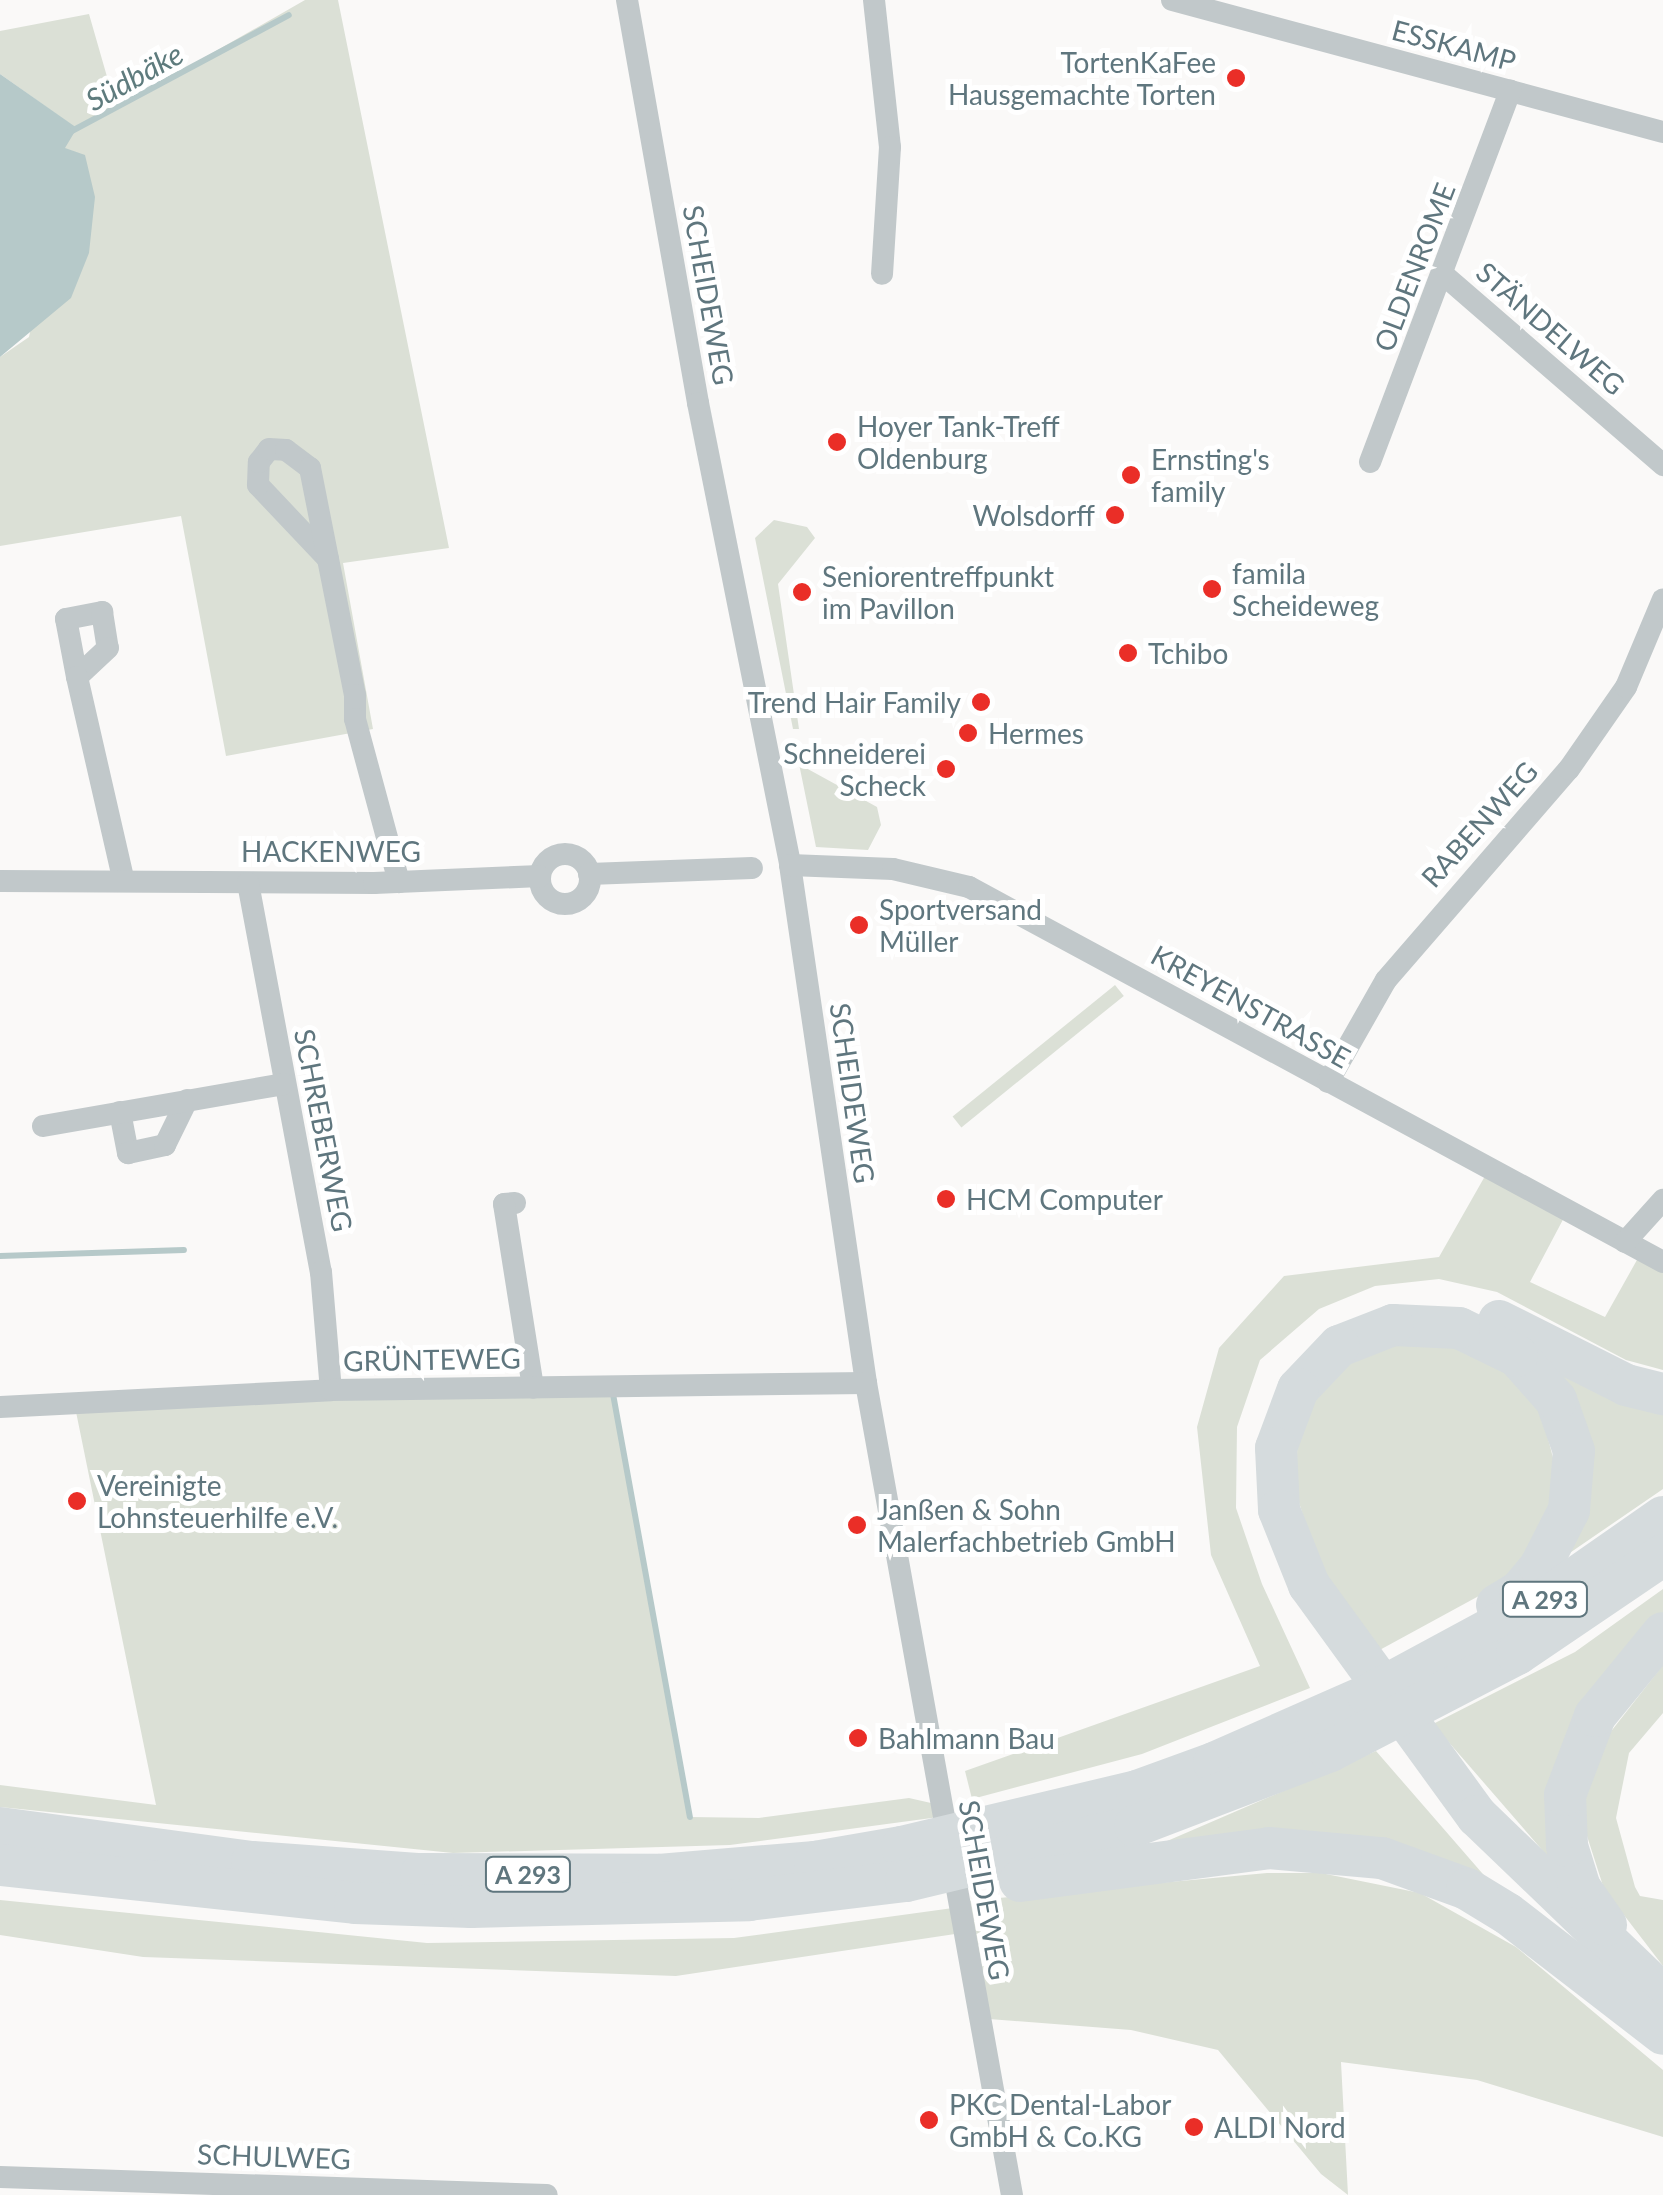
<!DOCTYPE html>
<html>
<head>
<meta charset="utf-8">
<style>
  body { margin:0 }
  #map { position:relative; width:1663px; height:2195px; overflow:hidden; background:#faf9f8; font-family:Lato,sans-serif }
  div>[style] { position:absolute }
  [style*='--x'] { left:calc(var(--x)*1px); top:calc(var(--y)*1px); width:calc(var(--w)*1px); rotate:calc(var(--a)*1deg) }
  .green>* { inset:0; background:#dbe0d6; transform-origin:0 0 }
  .water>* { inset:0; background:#b6c9c9 }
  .stream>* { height:6px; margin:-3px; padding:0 3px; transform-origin:3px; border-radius:3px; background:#b6c9c9 }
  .minor>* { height:22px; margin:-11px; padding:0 11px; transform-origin:11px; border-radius:11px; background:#c1c8ca }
  .minor>.ring { margin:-11px; padding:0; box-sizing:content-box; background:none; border:22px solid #c1c8ca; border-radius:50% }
  .motorway>* { height:42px; margin:-21px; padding:0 21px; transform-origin:21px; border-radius:21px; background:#d5dbdd }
  .dots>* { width:28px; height:28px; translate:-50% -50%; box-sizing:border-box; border:5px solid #fff; border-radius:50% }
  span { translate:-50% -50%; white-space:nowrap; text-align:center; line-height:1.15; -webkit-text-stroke:10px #fff; paint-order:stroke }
  .shield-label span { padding:2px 8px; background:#fff; border:2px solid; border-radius:8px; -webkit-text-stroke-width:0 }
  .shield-label { font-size:25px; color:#5f767e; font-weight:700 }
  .street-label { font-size:28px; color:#5f767e }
  .poi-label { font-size:28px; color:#5f767e }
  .right { translate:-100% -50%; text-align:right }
  .left { translate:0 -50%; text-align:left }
  .water-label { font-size:30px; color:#5e7b7d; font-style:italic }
</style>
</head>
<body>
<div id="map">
  <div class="green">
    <i style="clip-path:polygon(305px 0,338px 0,449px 548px,343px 563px,373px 729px,226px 756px,181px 516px,0 546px,0 357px,29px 337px,70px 152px,64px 148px,76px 128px,0 74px,0 31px,89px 14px,116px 108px)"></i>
    <i style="clip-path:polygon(774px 520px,807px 527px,815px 538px,778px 584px,799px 729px,793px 729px,755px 538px)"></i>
    <i style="clip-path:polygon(804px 757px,806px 768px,877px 807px,881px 825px,868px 850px,816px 847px,798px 759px)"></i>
    <i style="left:1115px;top:985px;width:14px;height:209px;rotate:51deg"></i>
    <i style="clip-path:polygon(1489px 1169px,1567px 1212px,1530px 1282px,1605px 1317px,1642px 1251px,1663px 1262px,1663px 1370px,1626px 1360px,1497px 1292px,1439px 1279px,1375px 1286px,1319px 1309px,1260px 1360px,1237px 1427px,1236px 1508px,1262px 1584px,1310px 1688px,1142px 1754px,972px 1799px,965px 1771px,1260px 1666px,1211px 1555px,1197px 1427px,1219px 1348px,1284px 1276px,1439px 1257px)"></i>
    <i style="clip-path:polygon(1442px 1334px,1504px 1362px,1540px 1408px,1557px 1473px,1541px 1534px,1499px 1585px,1376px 1652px,1320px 1569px,1296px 1493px,1298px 1418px,1325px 1367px,1379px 1338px)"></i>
    <i style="clip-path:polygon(1539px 1352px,1663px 1408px,1663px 1489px,1558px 1561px,1584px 1500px)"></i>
    <i style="clip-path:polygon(612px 1388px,690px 1817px,759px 1818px,909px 1798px,931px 1803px,939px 1817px,730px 1845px,453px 1853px,0 1807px,0 1785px,156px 1805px,74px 1402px)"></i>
    <i style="clip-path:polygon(1663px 1589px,1663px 1622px,1582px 1718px,1569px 1881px,1433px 1724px,1575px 1652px)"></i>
    <i style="clip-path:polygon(1663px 1665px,1663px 1713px,1629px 1753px,1616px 1818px,1635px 1887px,1640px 1896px,1663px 1900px,1663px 1966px,1604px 1889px,1579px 1811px,1598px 1748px)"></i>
    <i style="clip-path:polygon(1376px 1751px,1502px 1896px,1406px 1852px,1144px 1851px)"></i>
    <i style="clip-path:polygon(1267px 1873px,1321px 1873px,1420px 1893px,1516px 1947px,1663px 2070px,1663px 2137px,1477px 2080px,1341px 2062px,1348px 2195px,1321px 2174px,1218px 2050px,1131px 2030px,989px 2019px,966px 1901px)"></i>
    <i style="clip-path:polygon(0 1900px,427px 1943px,734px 1938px,953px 1908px,955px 1934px,676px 1976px,143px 1957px,0 1935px)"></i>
  </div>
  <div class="water">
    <i style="clip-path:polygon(0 74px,77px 128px,65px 148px,85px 155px,95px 197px,89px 253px,71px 298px,0 357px)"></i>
  </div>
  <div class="stream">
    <i style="--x:70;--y:132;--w:248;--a:-28.1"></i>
    <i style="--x:0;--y:1256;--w:184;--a:-1.9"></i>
    <i style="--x:613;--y:1394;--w:430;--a:79.7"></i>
  </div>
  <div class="minor">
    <i style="--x:627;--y:0;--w:409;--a:80"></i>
    <i style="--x:698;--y:403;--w:471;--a:78.7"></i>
    <i style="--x:790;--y:865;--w:524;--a:81.65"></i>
    <i style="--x:866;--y:1383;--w:825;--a:79.81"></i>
    <i style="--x:874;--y:0;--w:148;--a:83.8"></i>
    <i style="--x:890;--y:147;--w:127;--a:93.6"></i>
    <i style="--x:1172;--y:0;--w:508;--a:15.05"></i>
    <i style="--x:1445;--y:276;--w:289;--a:40.9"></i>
    <i style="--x:1370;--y:462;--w:397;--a:-69.3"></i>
    <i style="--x:328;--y:559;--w:102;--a:-133.4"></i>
    <i style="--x:258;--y:485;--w:23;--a:-88"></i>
    <i style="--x:259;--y:462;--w:16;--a:-52"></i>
    <i style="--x:269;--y:449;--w:17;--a:3"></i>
    <i style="--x:286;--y:450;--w:30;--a:37"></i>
    <i style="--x:310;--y:468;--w:231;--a:78.8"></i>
    <i style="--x:355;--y:695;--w:24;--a:90"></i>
    <i style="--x:355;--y:719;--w:169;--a:74.9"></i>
    <i style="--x:77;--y:677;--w:59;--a:-100.7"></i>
    <i style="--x:66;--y:619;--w:37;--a:-11"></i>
    <i style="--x:102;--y:612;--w:36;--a:81"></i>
    <i style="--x:108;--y:648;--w:42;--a:136.9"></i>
    <i style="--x:77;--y:677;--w:206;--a:77.1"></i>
    <i class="ring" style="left:540px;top:854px;width:28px;height:28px"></i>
    <i style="--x:790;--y:865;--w:103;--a:2.2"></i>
    <i style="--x:893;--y:869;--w:78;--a:13.3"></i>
    <i style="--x:969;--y:887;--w:789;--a:28.38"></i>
    <i style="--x:589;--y:874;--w:163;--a:-2.1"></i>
    <i style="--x:0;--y:881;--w:374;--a:0.3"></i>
    <i style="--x:374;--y:883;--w:166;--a:-2.4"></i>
    <i style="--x:248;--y:883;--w:396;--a:79.4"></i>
    <i style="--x:321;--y:1272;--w:118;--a:85.2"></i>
    <i style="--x:1328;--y:1082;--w:117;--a:-60.4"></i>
    <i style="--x:1386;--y:980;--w:279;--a:-49.1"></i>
    <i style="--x:1569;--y:769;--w:100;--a:-55.2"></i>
    <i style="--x:1626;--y:687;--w:95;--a:-67.2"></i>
    <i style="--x:120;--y:1112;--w:42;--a:79"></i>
    <i style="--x:128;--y:1153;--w:38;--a:-12"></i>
    <i style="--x:165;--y:1145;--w:50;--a:-63.9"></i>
    <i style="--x:43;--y:1126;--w:244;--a:-9.9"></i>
    <i style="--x:515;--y:1203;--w:11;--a:175"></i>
    <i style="--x:504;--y:1204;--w:186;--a:81"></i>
    <i style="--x:1625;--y:1242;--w:57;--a:-47.9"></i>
    <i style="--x:0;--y:1407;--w:331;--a:-2.9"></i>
    <i style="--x:331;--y:1390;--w:535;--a:-0.75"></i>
    <i style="--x:0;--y:2177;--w:547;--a:1.88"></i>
  </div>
  <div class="motorway">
    <i style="--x:1499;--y:1321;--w:142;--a:26.7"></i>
    <i style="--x:1626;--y:1385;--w:38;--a:14"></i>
    <i style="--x:1497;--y:1605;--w:27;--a:-31"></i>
    <i style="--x:1520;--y:1591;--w:31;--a:-50"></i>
    <i style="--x:1540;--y:1567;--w:64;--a:-63"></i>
    <i style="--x:1569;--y:1510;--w:59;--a:-85.2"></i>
    <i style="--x:1574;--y:1451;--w:54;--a:-109.4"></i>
    <i style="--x:1556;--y:1400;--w:59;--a:-131.6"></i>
    <i style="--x:1517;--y:1356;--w:64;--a:-154.2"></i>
    <i style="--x:1459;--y:1328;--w:66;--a:-177.4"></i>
    <i style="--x:1393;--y:1325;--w:58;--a:158.7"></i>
    <i style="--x:1339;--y:1346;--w:59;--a:133.6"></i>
    <i style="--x:1298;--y:1389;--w:63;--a:110.4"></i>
    <i style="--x:1276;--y:1448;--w:62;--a:87.2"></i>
    <i style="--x:1279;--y:1510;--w:81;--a:68.2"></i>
    <i style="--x:1309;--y:1585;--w:286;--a:54"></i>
    <i style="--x:1477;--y:1816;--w:258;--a:43.9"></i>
    <i style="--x:0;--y:1828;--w:254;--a:7.7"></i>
    <i style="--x:252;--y:1862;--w:169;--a:4.1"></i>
    <i style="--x:421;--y:1874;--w:238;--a:0.2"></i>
    <i style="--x:659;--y:1875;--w:157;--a:-4.8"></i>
    <i style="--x:815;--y:1862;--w:88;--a:-9.8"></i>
    <i style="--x:902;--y:1847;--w:242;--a:-13.4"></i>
    <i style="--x:1137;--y:1791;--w:82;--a:-20"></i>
    <i style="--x:1214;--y:1763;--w:168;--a:-23.8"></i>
    <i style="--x:1368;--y:1695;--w:200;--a:-28.4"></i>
    <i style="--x:1544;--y:1600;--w:145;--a:-34.9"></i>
    <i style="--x:0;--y:1865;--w:357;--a:6.1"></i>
    <i style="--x:355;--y:1903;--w:116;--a:2"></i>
    <i style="--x:471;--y:1907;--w:278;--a:-1.4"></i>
    <i style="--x:749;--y:1900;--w:158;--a:-6.9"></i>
    <i style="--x:906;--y:1881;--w:236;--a:-13.5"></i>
    <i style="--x:1135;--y:1826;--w:209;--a:-21"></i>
    <i style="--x:1330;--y:1751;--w:211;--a:-27.4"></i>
    <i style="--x:1517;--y:1654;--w:176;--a:-34.1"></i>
    <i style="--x:1020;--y:1881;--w:251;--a:-7.5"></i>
    <i style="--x:1269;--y:1848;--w:113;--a:5.1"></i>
    <i style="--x:1382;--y:1858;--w:90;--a:20"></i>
    <i style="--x:1467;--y:1889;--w:48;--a:31.4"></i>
    <i style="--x:1508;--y:1914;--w:196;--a:37.7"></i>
    <i style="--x:1606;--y:1925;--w:45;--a:-125.1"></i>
    <i style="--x:1580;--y:1888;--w:44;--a:-107.2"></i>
    <i style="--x:1567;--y:1846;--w:51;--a:-92.2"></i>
    <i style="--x:1565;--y:1795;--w:85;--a:-69.2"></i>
    <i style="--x:1595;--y:1716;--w:107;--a:-50.7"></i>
  </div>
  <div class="dots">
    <i style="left:1236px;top:78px;background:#ea2e27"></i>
    <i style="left:837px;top:442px;background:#ea2e27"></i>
    <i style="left:1131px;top:475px;background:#ea2e27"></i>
    <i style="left:1115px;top:515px;background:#ea2e27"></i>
    <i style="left:1212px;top:589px;background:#ea2e27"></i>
    <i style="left:802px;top:592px;background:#ea2e27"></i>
    <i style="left:1128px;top:653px;background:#ea2e27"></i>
    <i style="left:981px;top:702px;background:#ea2e27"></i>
    <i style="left:968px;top:733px;background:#ea2e27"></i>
    <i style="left:946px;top:769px;background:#ea2e27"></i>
    <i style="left:859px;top:925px;background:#ea2e27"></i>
    <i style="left:946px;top:1199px;background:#ea2e27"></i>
    <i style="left:77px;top:1501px;background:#ea2e27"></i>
    <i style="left:857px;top:1525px;background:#ea2e27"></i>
    <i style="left:858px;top:1738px;background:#ea2e27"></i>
    <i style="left:929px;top:2120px;background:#ea2e27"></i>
    <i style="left:1194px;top:2127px;background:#ea2e27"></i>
  </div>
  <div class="shield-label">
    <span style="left:1545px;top:1599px">A 293</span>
    <span style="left:528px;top:1874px">A 293</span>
  </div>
  <div class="street-label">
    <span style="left:1454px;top:45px;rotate:15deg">ESSKAMP</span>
    <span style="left:1414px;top:267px;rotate:-69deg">OLDENROME</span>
    <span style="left:709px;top:295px;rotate:80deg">SCHEIDEWEG</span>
    <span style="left:1551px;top:328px;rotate:41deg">STÄNDELWEG</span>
    <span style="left:1479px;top:824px;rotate:-48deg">RABENWEG</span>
    <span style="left:331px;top:851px">HACKENWEG</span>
    <span style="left:1251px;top:1006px;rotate:29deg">KREYENSTRASSE</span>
    <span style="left:853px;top:1093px;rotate:82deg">SCHEIDEWEG</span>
    <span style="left:324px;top:1130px;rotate:79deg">SCHREBERWEG</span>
    <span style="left:432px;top:1359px;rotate:-1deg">GRÜNTEWEG</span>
    <span style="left:985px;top:1890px;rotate:80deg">SCHEIDEWEG</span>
    <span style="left:274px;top:2156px;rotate:2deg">SCHULWEG</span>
  </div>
  <div class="poi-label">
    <span class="right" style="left:1216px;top:78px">TortenKaFee<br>Hausgemachte Torten</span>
    <span class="left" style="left:857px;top:442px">Hoyer Tank-Treff<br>Oldenburg</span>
    <span class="left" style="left:1151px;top:475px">Ernsting's<br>family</span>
    <span class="right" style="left:1095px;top:515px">Wolsdorff</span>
    <span class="left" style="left:1232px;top:589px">famila<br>Scheideweg</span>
    <span class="left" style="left:822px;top:592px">Seniorentreffpunkt<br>im Pavillon</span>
    <span class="left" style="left:1148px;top:653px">Tchibo</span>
    <span class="right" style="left:961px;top:702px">Trend Hair Family</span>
    <span class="left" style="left:988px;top:733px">Hermes</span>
    <span class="right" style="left:926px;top:769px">Schneiderei<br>Scheck</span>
    <span class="left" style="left:879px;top:925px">Sportversand<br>Müller</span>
    <span class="left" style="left:966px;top:1199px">HCM Computer</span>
    <span class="left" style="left:97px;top:1501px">Vereinigte<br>Lohnsteuerhilfe e.V.</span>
    <span class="left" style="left:877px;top:1525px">Janßen &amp; Sohn<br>Malerfachbetrieb GmbH</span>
    <span class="left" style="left:878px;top:1738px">Bahlmann Bau</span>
    <span class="left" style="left:949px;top:2120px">PKC Dental-Labor<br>GmbH &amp; Co.KG</span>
    <span class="left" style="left:1214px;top:2127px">ALDI Nord</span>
  </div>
  <div class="water-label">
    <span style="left:134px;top:76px;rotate:-29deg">Südbäke</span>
  </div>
</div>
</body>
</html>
